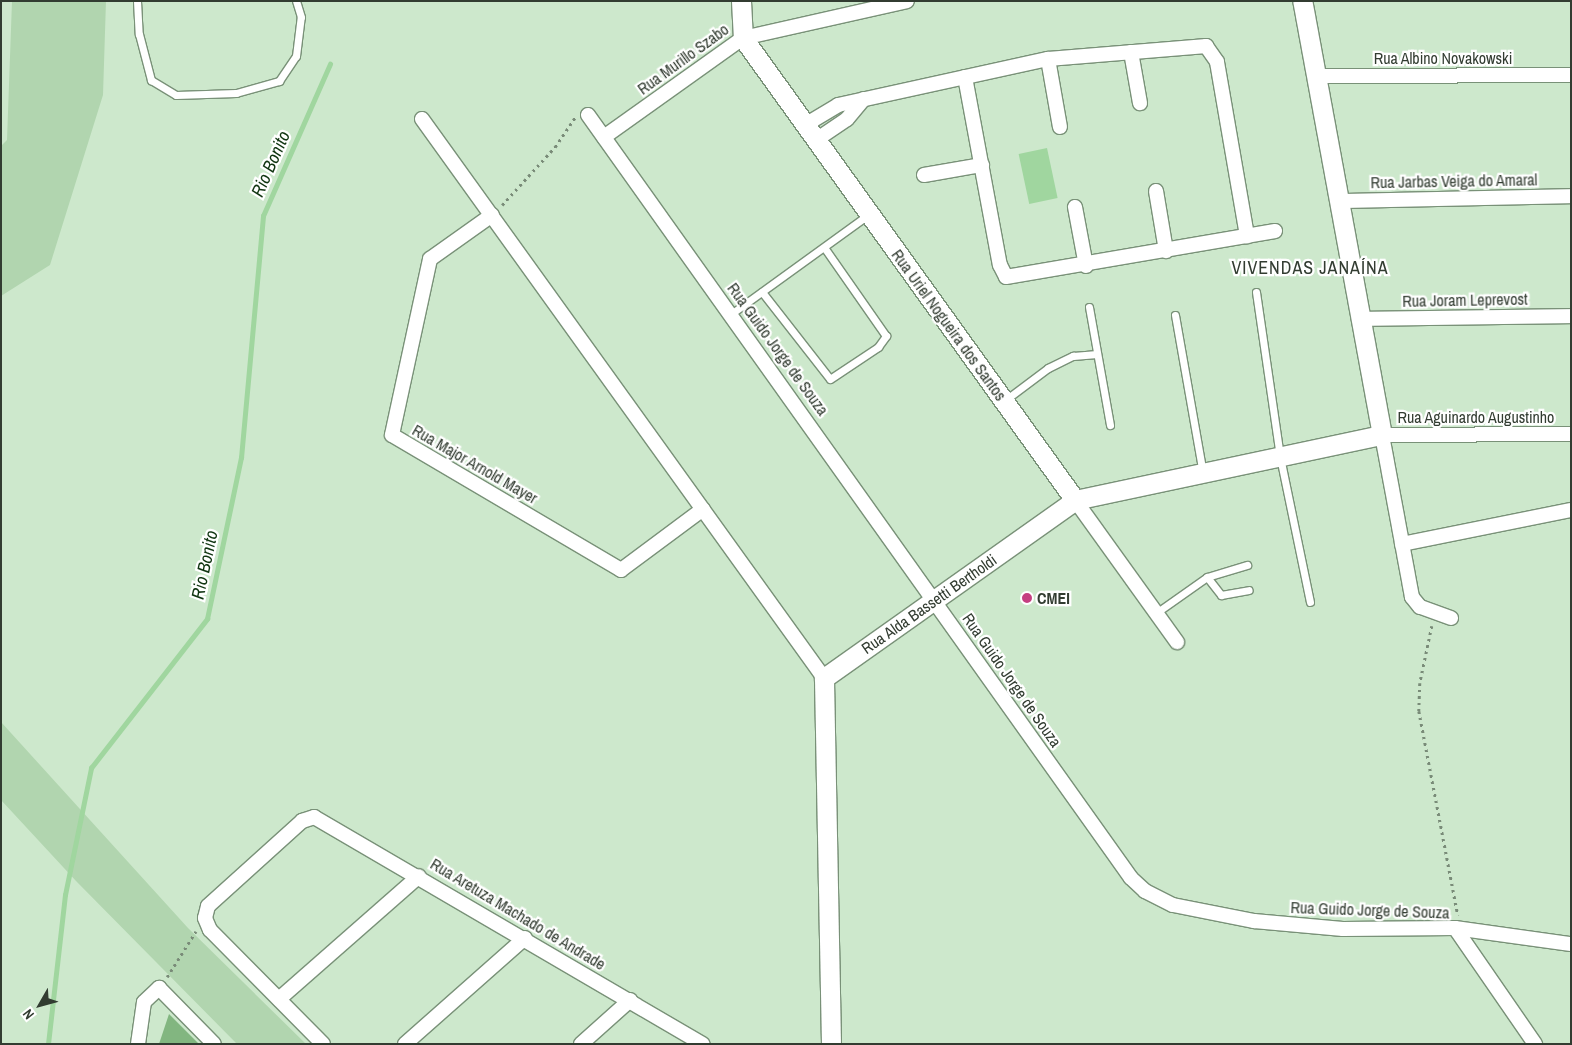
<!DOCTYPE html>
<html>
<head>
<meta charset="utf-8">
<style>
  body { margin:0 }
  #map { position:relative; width:1572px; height:1045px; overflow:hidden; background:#cde8cc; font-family:"Archivo Narrow",sans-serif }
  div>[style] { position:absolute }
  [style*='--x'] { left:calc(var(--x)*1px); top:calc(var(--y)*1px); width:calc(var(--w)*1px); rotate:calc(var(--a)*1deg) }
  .green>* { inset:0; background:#b1d5af }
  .water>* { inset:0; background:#a0d69f; transform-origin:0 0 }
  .stream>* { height:4.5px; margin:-2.25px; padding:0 2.25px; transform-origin:2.25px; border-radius:2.25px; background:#a0d69f }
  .building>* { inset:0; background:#82b680 }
  .path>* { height:2.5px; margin-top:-1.25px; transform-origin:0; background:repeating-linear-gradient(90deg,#798b78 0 2.5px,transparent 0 6.5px) }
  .roads { filter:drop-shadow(1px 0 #799178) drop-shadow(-1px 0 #799178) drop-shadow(0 1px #799178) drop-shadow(0 -1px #799178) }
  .lane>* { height:7px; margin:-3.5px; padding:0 3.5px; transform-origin:3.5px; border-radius:3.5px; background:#fff }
  .street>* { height:14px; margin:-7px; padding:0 7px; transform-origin:7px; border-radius:7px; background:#fff }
  .secondary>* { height:19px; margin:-9.5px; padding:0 9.5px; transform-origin:9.5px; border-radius:9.5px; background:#fff }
  .dots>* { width:14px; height:14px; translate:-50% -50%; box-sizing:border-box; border:2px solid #fff; border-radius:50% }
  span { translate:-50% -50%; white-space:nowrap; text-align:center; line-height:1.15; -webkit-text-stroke:4.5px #fff; paint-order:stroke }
  .street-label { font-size:16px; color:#323c31 }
  .poi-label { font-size:16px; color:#323c31; font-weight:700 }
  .left { translate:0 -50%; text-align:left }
  .water-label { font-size:18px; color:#103511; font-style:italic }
  .neighbourhood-label { font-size:18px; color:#323c31; letter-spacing:1px }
  .frame { position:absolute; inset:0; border:2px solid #323c31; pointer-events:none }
  .north { position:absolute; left:15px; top:980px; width:50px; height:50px; -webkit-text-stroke:4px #fff; paint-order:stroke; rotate:232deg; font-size:14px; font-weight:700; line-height:20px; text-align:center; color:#323c31 }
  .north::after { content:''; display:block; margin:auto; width:18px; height:22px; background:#323c31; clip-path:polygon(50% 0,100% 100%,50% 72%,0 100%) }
</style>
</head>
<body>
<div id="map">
  <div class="green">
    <i style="clip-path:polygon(12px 1px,106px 1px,103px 95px,50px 265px,1px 296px,1px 146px,7px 140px)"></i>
    <i style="clip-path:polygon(1px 722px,188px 928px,306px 1044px,237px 1044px,76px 881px,1px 800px)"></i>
  </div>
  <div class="water">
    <i style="left:1047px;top:148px;width:51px;height:29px;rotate:78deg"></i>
  </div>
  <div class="stream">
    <i style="--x:48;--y:1044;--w:150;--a:-83.5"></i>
    <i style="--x:65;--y:895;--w:130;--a:-78.4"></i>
    <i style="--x:91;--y:768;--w:189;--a:-52.1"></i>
    <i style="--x:207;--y:619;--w:165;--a:-78.1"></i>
    <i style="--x:241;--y:458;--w:243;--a:-84.8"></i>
    <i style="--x:263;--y:216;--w:166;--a:-66.2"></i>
  </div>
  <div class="building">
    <i style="clip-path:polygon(169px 1014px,199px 1044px,159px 1044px)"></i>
  </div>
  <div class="path">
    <i style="--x:502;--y:205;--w:79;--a:-47.6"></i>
    <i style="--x:555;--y:147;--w:36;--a:-56"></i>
    <i style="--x:1432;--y:626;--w:58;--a:101.9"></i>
    <i style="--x:1420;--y:683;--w:28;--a:92"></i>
    <i style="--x:1419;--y:711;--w:208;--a:79.2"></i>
    <i style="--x:167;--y:977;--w:54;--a:-57.8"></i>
  </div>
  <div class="roads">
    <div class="lane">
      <i style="--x:137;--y:1;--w:33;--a:87"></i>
      <i style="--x:139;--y:34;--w:48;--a:75.4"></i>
      <i style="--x:151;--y:80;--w:29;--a:31"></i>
      <i style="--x:176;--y:95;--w:60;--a:-1.9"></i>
      <i style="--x:236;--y:93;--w:45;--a:-15.6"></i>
      <i style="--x:279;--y:81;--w:30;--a:-56"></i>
      <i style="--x:296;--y:56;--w:39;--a:-83"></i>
      <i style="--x:301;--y:17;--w:17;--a:-107"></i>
      <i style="--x:762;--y:292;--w:110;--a:52"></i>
      <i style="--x:830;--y:379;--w:58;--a:-33.7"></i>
      <i style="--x:878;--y:347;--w:14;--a:-54"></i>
      <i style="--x:886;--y:336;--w:108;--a:-124.9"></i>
      <i style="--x:1256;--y:292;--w:167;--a:81.7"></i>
      <i style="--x:1280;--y:457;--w:148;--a:78.3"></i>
      <i style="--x:1089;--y:307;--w:120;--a:79.9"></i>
      <i style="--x:731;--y:314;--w:170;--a:-35.9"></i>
      <i style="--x:1175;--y:315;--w:160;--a:80"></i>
      <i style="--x:1004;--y:401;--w:55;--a:-36.9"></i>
      <i style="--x:1048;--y:368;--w:28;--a:-26"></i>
      <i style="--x:1073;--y:356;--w:24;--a:-5"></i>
      <i style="--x:1207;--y:577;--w:23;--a:52"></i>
      <i style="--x:1221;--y:595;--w:28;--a:-10"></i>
      <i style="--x:1156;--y:613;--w:62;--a:-35.2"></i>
      <i style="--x:1207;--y:577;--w:42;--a:-16.7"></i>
    </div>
    <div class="street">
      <i style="--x:1131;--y:52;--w:52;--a:80"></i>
      <i style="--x:1048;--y:59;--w:69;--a:80"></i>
      <i style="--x:1316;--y:76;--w:255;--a:-0.2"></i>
      <i style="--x:965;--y:77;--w:191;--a:79.5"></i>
      <i style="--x:1000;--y:265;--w:13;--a:63"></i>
      <i style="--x:1006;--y:277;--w:273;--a:-9.7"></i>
      <i style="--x:588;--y:115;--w:936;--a:54.56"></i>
      <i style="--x:1131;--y:878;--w:19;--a:43"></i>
      <i style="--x:1145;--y:891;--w:31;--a:27"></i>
      <i style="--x:1173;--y:905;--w:83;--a:11.2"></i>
      <i style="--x:1254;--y:921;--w:89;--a:5.1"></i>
      <i style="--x:1343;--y:929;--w:112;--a:-0.5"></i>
      <i style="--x:1455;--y:928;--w:141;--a:55.4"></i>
      <i style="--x:422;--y:119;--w:689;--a:54.28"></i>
      <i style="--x:805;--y:125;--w:39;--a:-31"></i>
      <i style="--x:838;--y:105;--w:215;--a:-12.4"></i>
      <i style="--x:1048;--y:59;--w:159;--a:-4.7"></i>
      <i style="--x:1206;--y:46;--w:19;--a:55"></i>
      <i style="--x:1217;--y:62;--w:177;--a:80.2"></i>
      <i style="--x:604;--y:137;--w:171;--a:-35.5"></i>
      <i style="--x:743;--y:38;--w:168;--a:-12.7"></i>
      <i style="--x:816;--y:140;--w:37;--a:-34"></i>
      <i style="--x:847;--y:119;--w:26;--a:-50"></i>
      <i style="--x:924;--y:175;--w:59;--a:-9.8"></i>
      <i style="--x:1156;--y:191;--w:61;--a:80.5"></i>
      <i style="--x:1339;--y:201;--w:232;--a:-1.2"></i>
      <i style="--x:1075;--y:207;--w:60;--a:79.4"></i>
      <i style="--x:492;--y:215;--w:76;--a:144.6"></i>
      <i style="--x:430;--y:259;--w:180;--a:102.2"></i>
      <i style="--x:392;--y:435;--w:266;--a:30.5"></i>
      <i style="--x:621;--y:570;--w:102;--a:-36.6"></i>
      <i style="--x:1361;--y:319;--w:210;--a:-0.8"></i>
      <i style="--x:1075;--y:500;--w:175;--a:54.3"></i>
      <i style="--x:1402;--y:544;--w:172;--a:-11.4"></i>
      <i style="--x:1451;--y:618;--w:33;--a:-160"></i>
      <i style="--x:1420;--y:607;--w:13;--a:-129"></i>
      <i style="--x:1412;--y:597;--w:165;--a:-100.5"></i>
      <i style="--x:1382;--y:435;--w:189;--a:-0.3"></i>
      <i style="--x:1455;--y:928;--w:117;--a:7.9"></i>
      <i style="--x:279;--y:999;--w:186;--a:-41.3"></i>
      <i style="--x:138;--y:1044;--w:42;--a:-81.9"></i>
      <i style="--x:144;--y:1002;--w:21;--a:-43"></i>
      <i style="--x:159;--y:988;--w:78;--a:45.5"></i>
      <i style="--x:323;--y:1044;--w:161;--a:-134.7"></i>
      <i style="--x:210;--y:930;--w:13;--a:-113"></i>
      <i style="--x:205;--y:918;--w:12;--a:-76"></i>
      <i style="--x:208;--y:906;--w:127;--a:-42.1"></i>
      <i style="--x:302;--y:821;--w:13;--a:-18"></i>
      <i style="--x:314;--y:817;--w:450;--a:30.3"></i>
      <i style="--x:405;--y:1044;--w:160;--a:-41.5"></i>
      <i style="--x:581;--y:1044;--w:66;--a:-41.9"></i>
    </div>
    <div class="secondary">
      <i style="--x:741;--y:1;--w:37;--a:87"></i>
      <i style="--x:743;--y:38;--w:569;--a:54.3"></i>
      <i style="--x:831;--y:1044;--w:366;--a:-91.1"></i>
      <i style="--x:824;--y:678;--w:308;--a:-35.3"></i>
      <i style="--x:1075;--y:500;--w:314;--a:-12"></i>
      <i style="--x:1382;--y:435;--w:441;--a:-100.4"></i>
    </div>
  </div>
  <div class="dots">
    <i style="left:1027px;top:598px;background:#c53f81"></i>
  </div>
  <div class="street-label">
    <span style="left:1443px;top:58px">Rua Albino Novakowski</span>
    <span style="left:683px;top:59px;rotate:-36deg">Rua Murillo Szabo</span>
    <span style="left:1454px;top:181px;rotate:-1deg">Rua Jarbas Veiga do Amaral</span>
    <span style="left:1465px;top:300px;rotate:-1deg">Rua Joram Leprevost</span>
    <span style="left:949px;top:325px;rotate:54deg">Rua Uriel Nogueira dos Santos</span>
    <span style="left:778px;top:349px;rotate:54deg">Rua Guido Jorge de Souza</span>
    <span style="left:1476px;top:417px">Rua Aguinardo Augustinho</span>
    <span style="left:475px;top:464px;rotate:30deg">Rua Major Arnold Mayer</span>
    <span style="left:929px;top:604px;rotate:-35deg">Rua Alda Bassetti Bertholdi</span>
    <span style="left:1012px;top:680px;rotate:55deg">Rua Guido Jorge de Souza</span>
    <span style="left:1370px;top:910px;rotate:2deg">Rua Guido Jorge de Souza</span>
    <span style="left:518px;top:914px;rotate:31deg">Rua Aretuza Machado de Andrade</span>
  </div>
  <div class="poi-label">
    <span class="left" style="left:1037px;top:598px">CMEI</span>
  </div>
  <div class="water-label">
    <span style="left:271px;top:164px;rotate:-66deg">Rio Bonito</span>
    <span style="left:205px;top:565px;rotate:-78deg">Rio Bonito</span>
  </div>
  <div class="neighbourhood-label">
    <span style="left:1310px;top:268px">VIVENDAS JANAÍNA</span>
  </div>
  <div class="frame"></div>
  <div class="north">N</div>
</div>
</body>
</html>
